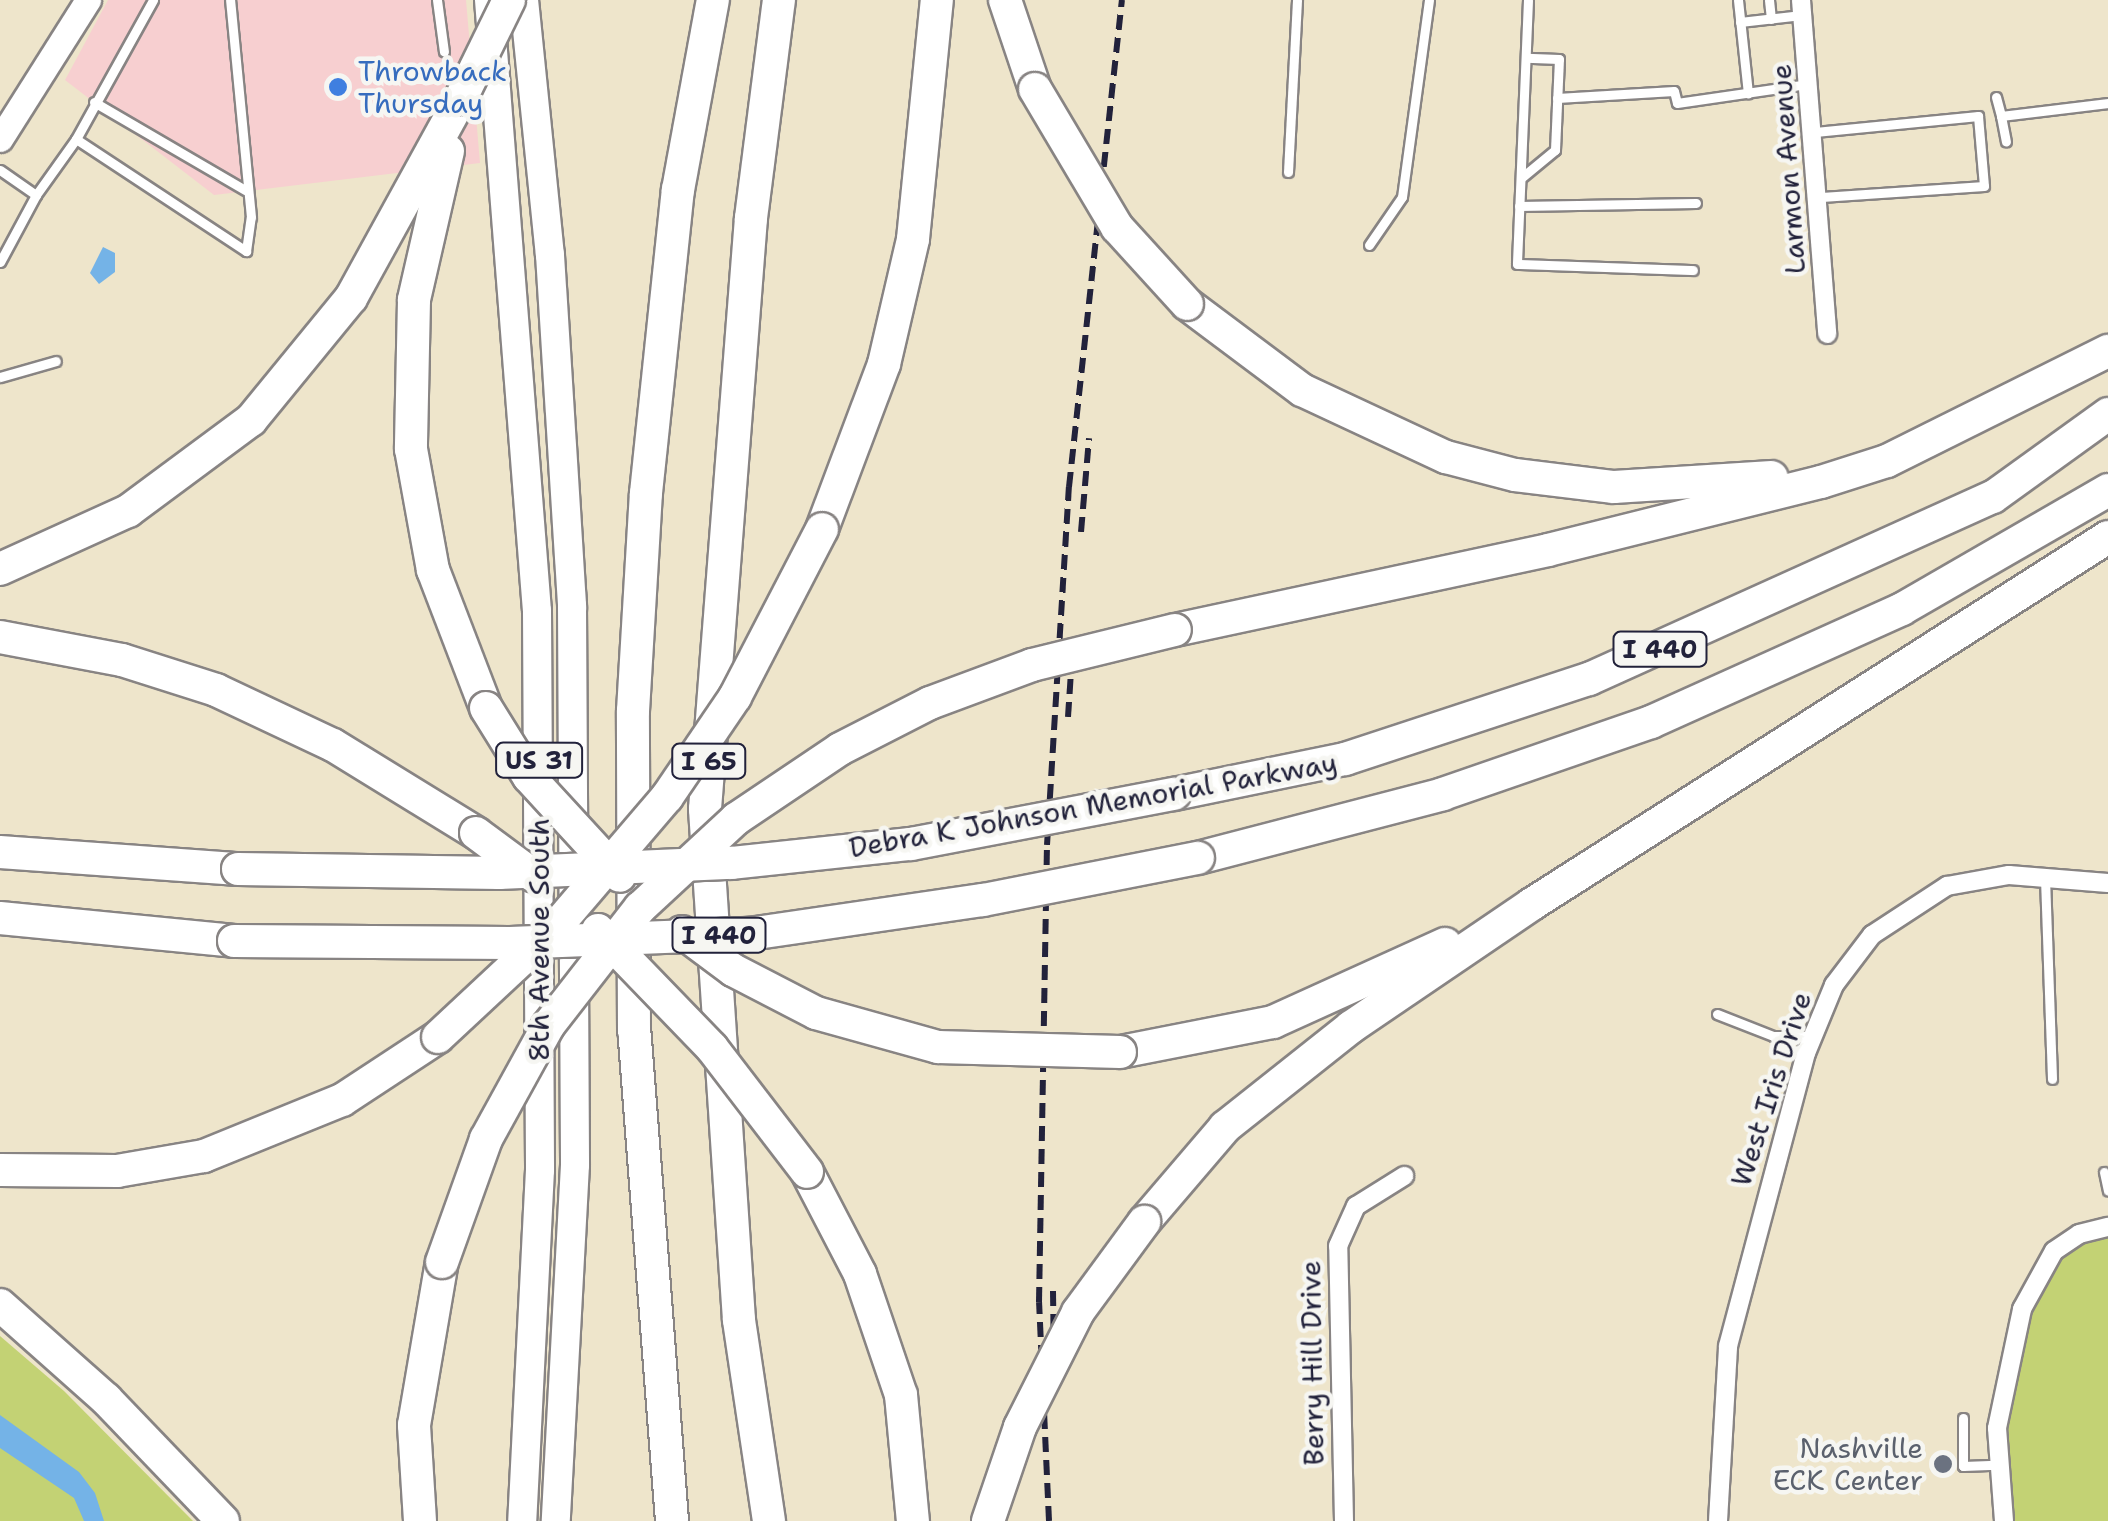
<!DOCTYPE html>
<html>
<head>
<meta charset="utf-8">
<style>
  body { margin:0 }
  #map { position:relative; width:2108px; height:1521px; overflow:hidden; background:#eee5cb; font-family:"Shantell Sans",sans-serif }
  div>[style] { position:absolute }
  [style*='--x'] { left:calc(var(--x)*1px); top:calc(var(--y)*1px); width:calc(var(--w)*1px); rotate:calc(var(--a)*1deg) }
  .built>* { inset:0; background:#f7cfd0 }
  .green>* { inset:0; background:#c3d274 }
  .water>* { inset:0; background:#74b3e7 }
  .roads { filter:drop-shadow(2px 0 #888483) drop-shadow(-2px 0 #888483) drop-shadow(0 2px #888483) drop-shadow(0 -2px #888483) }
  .lane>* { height:9px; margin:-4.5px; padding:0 4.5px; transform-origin:4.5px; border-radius:4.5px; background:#fff }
  .street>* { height:18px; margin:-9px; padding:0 9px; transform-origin:9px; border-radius:9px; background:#fff }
  .secondary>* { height:25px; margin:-12.5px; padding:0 12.5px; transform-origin:12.5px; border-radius:12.5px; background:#fff }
  .primary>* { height:28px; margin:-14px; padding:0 14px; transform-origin:14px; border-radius:14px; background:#fff }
  .highway>* { height:32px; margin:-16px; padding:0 16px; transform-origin:16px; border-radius:16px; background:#fff }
  .rail>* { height:6px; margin-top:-3px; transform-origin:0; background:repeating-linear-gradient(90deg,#22223b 0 15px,transparent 0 23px) }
  .bridges { filter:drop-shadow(2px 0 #888483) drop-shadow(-2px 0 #888483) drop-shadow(0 2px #888483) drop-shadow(0 -2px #888483) }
  .highway-bridge>* { height:32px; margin:-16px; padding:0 16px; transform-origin:16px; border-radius:16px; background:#fff }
  .dots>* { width:28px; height:28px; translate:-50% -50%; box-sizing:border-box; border:5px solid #f6f6f2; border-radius:50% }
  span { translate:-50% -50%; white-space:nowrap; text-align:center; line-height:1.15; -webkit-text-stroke:9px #f6f6f2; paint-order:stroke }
  .shield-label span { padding:2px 8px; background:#f6f6f2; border:2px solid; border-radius:8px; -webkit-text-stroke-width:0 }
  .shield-label { font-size:25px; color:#22223b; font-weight:700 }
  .shop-label { font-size:28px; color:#366cbe }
  .left { translate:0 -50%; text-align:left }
  .street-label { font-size:28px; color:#22223b }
  .worship-label { font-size:28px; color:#5b616d }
  .right { translate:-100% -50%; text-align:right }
</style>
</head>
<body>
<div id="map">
  <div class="built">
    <i style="clip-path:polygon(108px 0,466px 0,480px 163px,214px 195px,65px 80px)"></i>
  </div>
  <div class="green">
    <i style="clip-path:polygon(2108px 1227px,2108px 1521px,2004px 1521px,2000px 1401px,2046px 1259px)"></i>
    <i style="clip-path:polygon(0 1336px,64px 1391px,193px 1521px,0 1521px)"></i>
  </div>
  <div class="water">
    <i style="clip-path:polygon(103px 247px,115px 253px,115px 272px,99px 284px,90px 273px)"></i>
    <i style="clip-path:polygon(0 1415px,79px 1472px,95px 1493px,104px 1521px,84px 1521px,74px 1498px,0 1448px)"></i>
  </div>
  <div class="roads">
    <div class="lane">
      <i style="--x:437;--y:0;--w:52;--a:82.3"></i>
      <i style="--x:1528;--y:0;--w:264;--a:92.4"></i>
      <i style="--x:1517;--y:264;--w:176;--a:2"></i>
      <i style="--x:1738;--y:0;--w:94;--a:83.9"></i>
      <i style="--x:1769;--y:0;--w:19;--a:84"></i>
      <i style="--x:1740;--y:22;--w:62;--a:-6.4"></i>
      <i style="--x:1996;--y:97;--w:20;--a:75"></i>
      <i style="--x:2001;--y:116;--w:108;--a:-6.9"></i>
      <i style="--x:1557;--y:98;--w:117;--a:-3.4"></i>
      <i style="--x:1674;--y:91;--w:12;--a:76"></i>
      <i style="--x:1677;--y:103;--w:131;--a:-8.3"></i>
      <i style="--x:94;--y:102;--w:175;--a:30.2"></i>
      <i style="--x:2001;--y:116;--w:26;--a:79"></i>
      <i style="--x:1815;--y:132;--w:164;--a:-5.6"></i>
      <i style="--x:1978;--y:116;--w:70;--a:85.1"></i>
      <i style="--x:1984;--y:186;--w:163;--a:176.1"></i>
      <i style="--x:76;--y:139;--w:159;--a:-61"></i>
      <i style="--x:0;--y:170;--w:44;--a:34.8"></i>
      <i style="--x:36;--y:195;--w:69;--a:-54.5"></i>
      <i style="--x:76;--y:139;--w:204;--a:33.4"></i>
      <i style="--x:246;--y:251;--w:34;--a:-82"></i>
      <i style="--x:251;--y:217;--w:218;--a:-95.5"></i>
      <i style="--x:1288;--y:172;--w:172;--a:-87"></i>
      <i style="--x:1521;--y:178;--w:44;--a:-39.5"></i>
      <i style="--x:1555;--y:150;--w:91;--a:-87.5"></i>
      <i style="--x:1559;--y:59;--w:33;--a:-178"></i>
      <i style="--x:1519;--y:206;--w:177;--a:-1"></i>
      <i style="--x:1369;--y:245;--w:58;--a:-55.5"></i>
      <i style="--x:1402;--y:197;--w:199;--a:-82.2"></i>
      <i style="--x:0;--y:262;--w:76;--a:-61.8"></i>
      <i style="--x:0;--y:377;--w:58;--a:-15.9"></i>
      <i style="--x:2045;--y:878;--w:201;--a:88"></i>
      <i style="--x:1717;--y:1014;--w:60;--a:21.4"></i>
      <i style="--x:1773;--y:1036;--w:38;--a:0"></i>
      <i style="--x:2104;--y:1172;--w:19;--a:78"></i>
      <i style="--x:1963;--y:1418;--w:48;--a:90"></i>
      <i style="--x:1963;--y:1466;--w:33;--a:-2"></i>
    </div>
    <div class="street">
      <i style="--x:1801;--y:0;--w:335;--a:85.5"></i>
      <i style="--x:1344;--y:1521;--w:275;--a:-91.2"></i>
      <i style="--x:1338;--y:1246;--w:44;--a:-65.8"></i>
      <i style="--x:1356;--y:1206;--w:57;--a:-32"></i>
      <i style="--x:1718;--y:1521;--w:175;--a:-86.7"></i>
      <i style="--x:1728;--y:1346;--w:303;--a:-75.1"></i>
      <i style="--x:1806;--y:1053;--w:74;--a:-67.6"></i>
      <i style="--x:1834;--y:985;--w:63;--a:-52.8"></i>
      <i style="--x:1872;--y:935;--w:90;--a:-33.2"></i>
      <i style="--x:1947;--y:886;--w:63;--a:-10.1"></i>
      <i style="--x:2009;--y:875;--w:99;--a:4.6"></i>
      <i style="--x:2004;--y:1521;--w:93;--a:-94.3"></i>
      <i style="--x:1997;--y:1428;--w:122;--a:-78.1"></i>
      <i style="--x:2022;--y:1309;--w:66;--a:-61.1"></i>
      <i style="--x:2054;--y:1251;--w:30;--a:-34"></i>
      <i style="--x:2079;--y:1234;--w:30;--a:-14"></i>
    </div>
    <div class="secondary">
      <i style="--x:0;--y:139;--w:165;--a:-57.7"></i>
    </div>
    <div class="primary">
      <i style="--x:489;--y:0;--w:613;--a:85.51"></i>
      <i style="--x:537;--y:611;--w:559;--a:89.69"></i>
      <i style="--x:540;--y:1170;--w:351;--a:92.9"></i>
      <i style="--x:524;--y:0;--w:256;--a:84.2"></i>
      <i style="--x:550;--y:255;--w:352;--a:86.4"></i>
      <i style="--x:572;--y:606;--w:559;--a:89.69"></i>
      <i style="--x:575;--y:1165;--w:357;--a:93.1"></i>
    </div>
    <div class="highway">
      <i style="--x:1005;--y:0;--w:94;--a:71.4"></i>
      <i style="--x:448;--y:151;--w:153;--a:102.9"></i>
      <i style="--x:414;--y:300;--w:149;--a:91.2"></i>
      <i style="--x:411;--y:449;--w:123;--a:79.7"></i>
      <i style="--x:433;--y:570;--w:148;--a:69"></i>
      <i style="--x:1187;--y:304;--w:144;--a:36.8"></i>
      <i style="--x:1302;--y:390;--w:159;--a:25"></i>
      <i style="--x:1446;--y:457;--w:71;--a:14.6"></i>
      <i style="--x:1515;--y:475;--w:100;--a:6.9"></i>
      <i style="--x:1614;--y:487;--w:158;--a:-3.6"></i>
      <i style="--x:822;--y:529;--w:176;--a:-69.4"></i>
      <i style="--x:884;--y:364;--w:128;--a:-76.9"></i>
      <i style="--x:913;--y:239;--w:240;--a:-84.3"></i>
      <i style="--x:0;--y:569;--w:141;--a:-24.4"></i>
      <i style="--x:128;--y:511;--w:153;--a:-36.5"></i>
      <i style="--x:251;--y:420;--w:158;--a:-50.7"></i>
      <i style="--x:351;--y:298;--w:228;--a:-61.2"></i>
      <i style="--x:1175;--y:630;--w:381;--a:-12.1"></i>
      <i style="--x:1548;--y:550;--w:281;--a:-14"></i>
      <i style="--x:1821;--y:482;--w:69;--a:-17.7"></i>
      <i style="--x:1887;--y:461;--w:247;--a:-26.5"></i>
      <i style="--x:0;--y:637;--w:124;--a:10.7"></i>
      <i style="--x:122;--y:660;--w:99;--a:17.7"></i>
      <i style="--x:216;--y:690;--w:129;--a:25.2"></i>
      <i style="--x:333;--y:745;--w:168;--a:31.6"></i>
      <i style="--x:1174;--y:794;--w:175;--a:-11.6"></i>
      <i style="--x:1345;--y:759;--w:257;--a:-18.2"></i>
      <i style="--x:1589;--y:679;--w:443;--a:-24.3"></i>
      <i style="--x:1993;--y:497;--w:142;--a:-35.8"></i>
      <i style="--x:0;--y:852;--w:239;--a:4.1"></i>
      <i style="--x:1198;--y:858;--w:253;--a:-14.6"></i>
      <i style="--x:1443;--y:794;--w:220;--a:-19.1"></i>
      <i style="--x:1651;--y:722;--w:275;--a:-24.2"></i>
      <i style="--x:1902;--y:609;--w:238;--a:-30"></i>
      <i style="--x:0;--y:918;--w:235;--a:5.6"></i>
      <i style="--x:1120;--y:1052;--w:156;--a:-11.1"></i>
      <i style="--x:1273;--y:1022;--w:189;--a:-24.4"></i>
      <i style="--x:0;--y:1170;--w:117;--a:0.5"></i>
      <i style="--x:117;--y:1171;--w:88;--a:-9.8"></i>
      <i style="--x:204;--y:1156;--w:149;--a:-22.1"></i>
      <i style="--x:342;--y:1100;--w:115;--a:-33.3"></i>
      <i style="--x:807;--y:1172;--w:115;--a:62.5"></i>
      <i style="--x:860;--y:1274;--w:128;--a:71.3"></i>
      <i style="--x:901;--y:1395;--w:127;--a:84.6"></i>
      <i style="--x:1144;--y:1222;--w:125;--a:-49.5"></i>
      <i style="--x:1225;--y:1127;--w:161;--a:-38.4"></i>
      <i style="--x:1351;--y:1027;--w:219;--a:-34.2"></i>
      <i style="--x:1532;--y:904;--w:683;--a:-32.5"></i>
      <i style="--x:0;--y:1305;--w:142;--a:41.6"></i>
      <i style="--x:106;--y:1399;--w:169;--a:46.2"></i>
      <i style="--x:420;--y:1521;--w:96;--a:-93.6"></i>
      <i style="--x:414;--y:1425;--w:165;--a:-80.3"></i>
      <i style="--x:672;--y:1521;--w:491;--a:-94.4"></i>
      <i style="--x:634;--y:1031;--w:320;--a:-90.2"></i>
      <i style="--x:633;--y:711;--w:218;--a:-86.6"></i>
      <i style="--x:646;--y:493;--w:305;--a:-84"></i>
      <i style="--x:678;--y:190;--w:193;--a:-79.6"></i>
      <i style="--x:769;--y:1521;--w:203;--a:-98.5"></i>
      <i style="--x:739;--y:1320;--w:512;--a:-93.81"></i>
      <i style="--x:705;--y:809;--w:593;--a:-85.55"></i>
      <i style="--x:751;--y:218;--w:220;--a:-82.7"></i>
    </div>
  </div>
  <div class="rail">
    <i style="--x:1081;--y:532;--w:94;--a:-85.1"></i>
    <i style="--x:1068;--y:717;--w:75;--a:-86.2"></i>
    <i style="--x:1053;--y:1291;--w:75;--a:89.2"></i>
    <i style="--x:1049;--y:1521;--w:219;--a:-92.6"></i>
    <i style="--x:1039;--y:1302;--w:457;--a:-89"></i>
    <i style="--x:1047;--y:845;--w:359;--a:-86.5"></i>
    <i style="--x:1069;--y:487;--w:490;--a:-83.8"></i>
  </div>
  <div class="bridges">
    <div class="highway-bridge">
      <i style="--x:1035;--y:89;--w:161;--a:59.3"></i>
      <i style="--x:1117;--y:227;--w:104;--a:47.7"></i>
      <i style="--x:461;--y:98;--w:109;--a:-63.9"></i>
      <i style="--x:486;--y:708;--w:81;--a:58.1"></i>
      <i style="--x:529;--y:777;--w:134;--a:47.4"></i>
      <i style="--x:476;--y:833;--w:72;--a:36.6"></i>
      <i style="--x:238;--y:869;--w:261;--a:0.9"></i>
      <i style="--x:499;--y:873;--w:233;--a:-2.5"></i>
      <i style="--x:732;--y:863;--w:180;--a:-6.1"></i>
      <i style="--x:911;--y:844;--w:268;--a:-10.8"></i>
      <i style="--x:598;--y:930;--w:164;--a:46"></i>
      <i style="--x:712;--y:1048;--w:156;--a:52.5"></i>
      <i style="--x:682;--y:932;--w:64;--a:36.7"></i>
      <i style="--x:733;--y:970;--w:93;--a:27.4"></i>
      <i style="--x:816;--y:1013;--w:127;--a:15.6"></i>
      <i style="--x:938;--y:1047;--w:182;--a:1.6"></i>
      <i style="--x:234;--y:941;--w:276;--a:0.4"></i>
      <i style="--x:510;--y:943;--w:239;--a:-2.2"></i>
      <i style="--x:749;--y:934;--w:236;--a:-8.3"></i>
      <i style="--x:983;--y:900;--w:219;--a:-11.1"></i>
      <i style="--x:438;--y:1037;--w:160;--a:-43"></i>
      <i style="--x:555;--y:928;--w:172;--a:-49.5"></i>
      <i style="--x:667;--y:797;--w:121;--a:-55.8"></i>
      <i style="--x:735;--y:697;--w:189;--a:-62.6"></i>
      <i style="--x:442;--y:1262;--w:131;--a:-70.3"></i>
      <i style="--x:486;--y:1139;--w:129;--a:-61.2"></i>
      <i style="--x:548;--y:1026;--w:150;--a:-52.1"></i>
      <i style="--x:640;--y:908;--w:131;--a:-42.8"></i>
      <i style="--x:736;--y:819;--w:125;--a:-33.9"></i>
      <i style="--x:840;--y:749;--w:101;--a:-27.1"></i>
      <i style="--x:930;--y:703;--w:109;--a:-20.4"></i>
      <i style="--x:1032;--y:665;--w:147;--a:-13.8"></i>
      <i style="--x:988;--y:1521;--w:99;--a:-71.2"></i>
      <i style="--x:1020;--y:1427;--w:129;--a:-63.2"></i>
      <i style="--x:1078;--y:1312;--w:112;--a:-53.7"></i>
    </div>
  </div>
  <div class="dots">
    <i style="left:338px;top:87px;background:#3f7fe0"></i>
    <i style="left:1943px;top:1464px;background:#6b7280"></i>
  </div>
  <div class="shield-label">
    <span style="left:1660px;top:649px">I 440</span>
    <span style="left:539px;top:760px">US 31</span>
    <span style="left:709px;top:761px">I 65</span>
    <span style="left:719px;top:935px">I 440</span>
  </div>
  <div class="shop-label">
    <span class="left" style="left:358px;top:87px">Throwback<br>Thursday</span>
  </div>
  <div class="street-label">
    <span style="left:1788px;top:169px;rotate:-94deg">Larmon Avenue</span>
    <span style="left:1093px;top:805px;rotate:-10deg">Debra K Johnson Memorial Parkway</span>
    <span style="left:539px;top:940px;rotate:-90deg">8th Avenue South</span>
    <span style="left:1771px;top:1089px;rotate:-72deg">West Iris Drive</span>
    <span style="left:1312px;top:1363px;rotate:-91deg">Berry Hill Drive</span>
  </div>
  <div class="worship-label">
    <span class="right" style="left:1923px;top:1464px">Nashville<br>ECK Center</span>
  </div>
</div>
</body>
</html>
